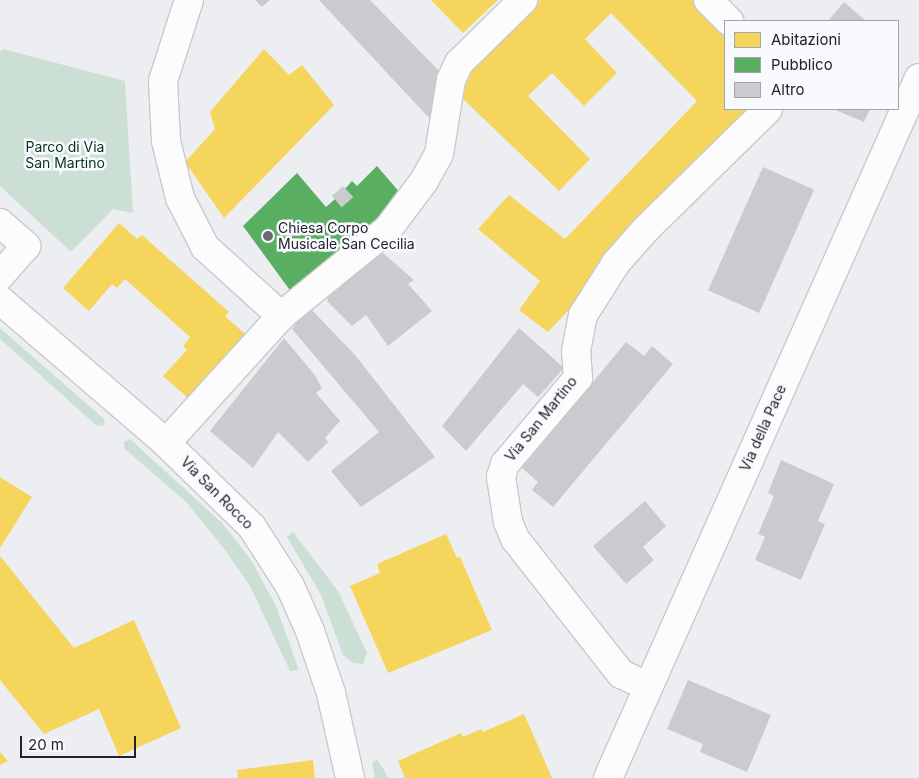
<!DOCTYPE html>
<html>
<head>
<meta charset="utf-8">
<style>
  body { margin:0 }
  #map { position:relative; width:919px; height:778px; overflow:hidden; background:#edeef2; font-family:Inter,sans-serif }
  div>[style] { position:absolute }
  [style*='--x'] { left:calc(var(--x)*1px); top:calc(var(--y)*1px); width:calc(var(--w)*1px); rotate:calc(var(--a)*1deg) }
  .green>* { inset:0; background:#cbdfd4 }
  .homes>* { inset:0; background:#f6d55c }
  .public>* { inset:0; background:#5aae61 }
  .building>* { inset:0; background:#cacbce; transform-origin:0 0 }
  .roads { filter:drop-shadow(1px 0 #c8c9cc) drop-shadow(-1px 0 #c8c9cc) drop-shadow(0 1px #c8c9cc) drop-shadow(0 -1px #c8c9cc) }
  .minor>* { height:28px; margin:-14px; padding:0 14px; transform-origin:14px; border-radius:14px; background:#fcfcfd }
  .dots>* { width:14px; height:14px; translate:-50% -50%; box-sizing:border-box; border:2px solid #f8faff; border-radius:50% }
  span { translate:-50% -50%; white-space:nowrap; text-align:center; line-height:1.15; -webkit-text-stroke:5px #f8faff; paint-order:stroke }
  .park-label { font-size:14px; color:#06351e }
  .poi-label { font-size:14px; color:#222326 }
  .left { translate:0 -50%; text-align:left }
  .street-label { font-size:14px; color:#222326 }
  .legend { position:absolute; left:724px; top:20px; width:175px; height:90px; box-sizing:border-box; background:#f8faff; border:1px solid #a2a4a8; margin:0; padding:6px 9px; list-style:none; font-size:15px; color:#222326 }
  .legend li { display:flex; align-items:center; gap:10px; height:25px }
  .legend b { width:25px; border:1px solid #a2a4a8 }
  .scale { position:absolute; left:20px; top:736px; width:116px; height:22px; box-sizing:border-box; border:2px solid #222326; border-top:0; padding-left:6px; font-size:15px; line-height:18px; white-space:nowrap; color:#222326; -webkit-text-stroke:4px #f8faff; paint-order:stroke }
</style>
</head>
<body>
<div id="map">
  <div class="green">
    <i style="clip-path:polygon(3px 49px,125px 81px,133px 213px,113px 209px,71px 252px,0 186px,0 52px)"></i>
    <i style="clip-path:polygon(0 328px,104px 419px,105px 425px,97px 426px,0 339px)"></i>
    <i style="clip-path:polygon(130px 439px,222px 523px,251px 560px,276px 606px,299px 670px,290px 671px,250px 586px,225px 550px,187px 503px,124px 448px,124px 442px)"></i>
    <i style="clip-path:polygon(293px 532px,338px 591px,367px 653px,363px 664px,353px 663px,343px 655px,321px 595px,287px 537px)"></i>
    <i style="clip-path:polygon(377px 759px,384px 770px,388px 778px,375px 778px,372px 763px)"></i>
  </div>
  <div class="homes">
    <i style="clip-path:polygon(431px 0,498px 0,463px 33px)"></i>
    <i style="clip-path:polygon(540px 0,699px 0,725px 27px,725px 109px,757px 109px,548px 332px,519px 310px,540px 281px,478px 229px,509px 195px,565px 239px,697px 101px,611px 13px,585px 39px,617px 73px,584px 106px,552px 73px,528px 96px,590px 159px,559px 191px,461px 97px,476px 61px)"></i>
    <i style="clip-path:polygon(264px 49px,289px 75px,302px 65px,334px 105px,224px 218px,185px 162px,215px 129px,210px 112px)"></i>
    <i style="clip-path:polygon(119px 223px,137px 239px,142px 235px,229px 312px,225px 316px,245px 334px,188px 398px,163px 376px,187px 350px,183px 346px,190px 337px,125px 279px,117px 288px,112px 284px,89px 311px,63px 288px)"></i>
    <i style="clip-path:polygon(0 477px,32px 497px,0 548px)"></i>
    <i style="clip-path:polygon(446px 534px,457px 558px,460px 557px,492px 630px,388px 673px,350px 586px,380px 573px,377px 564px)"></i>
    <i style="clip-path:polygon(0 556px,74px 648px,134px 620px,181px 728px,119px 756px,99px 709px,44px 734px,0 680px)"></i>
    <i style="clip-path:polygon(524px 714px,552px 778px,405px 778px,398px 761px,461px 733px,463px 737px,481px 729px,483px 732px)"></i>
    <i style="clip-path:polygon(0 752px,8px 761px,0 765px)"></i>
    <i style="clip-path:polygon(313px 760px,315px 778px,238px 778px,237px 770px)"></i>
  </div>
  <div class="public">
    <i style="clip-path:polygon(377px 166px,401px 194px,378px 224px,292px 293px,243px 226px,297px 173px,326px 207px,335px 199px,341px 206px,353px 197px,345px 189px,352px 181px,357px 186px)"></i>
  </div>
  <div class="building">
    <i style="clip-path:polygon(255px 0,270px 0,262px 7px)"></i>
    <i style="clip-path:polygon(319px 0,370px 0,442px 74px,430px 119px)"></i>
    <i style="clip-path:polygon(844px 2px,866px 21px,828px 21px)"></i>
    <i style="clip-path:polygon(833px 109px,870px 109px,864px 122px)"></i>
    <i style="left:763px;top:167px;width:56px;height:135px;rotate:24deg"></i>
    <i style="left:343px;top:186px;width:15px;height:15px;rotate:48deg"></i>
    <i style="clip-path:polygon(383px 253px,414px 280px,408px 284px,432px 311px,388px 346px,366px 315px,352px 326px,327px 301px,330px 293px)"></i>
    <i style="clip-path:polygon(309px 307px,355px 355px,435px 457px,361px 507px,331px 471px,379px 432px,292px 329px)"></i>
    <i style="clip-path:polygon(519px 328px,564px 368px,538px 397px,523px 384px,466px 451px,442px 426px)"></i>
    <i style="clip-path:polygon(284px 338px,314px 374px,322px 388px,316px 393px,340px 421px,325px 438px,328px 442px,308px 462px,278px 432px,253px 468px,210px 431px)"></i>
    <i style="clip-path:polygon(626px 342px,644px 356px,652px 346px,673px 364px,553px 507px,532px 490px,538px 482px,522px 468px)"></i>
    <i style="clip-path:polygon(781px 460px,834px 484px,818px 521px,825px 524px,801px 580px,755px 560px,765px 537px,758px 534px,774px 496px,768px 493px)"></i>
    <i style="clip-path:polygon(645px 501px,666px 526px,643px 547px,654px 560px,626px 584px,593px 546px)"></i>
    <i style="clip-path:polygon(688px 680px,771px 715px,747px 772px,700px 752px,703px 744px,667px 729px)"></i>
  </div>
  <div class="roads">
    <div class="minor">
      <i style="--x:189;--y:0;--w:85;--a:107.8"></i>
      <i style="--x:163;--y:81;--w:60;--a:87.1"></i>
      <i style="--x:166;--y:141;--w:59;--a:76.2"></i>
      <i style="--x:180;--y:198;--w:55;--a:63"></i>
      <i style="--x:205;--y:247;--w:103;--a:42.2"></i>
      <i style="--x:708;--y:0;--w:30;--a:45"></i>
      <i style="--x:0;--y:223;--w:35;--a:41"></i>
      <i style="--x:26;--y:246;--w:40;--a:131"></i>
      <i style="--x:0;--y:300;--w:219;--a:40.7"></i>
      <i style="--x:166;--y:443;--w:120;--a:44.3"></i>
      <i style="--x:252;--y:527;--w:70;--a:57.2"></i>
      <i style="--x:290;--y:586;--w:49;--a:66"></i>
      <i style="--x:310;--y:631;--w:65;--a:71.3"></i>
      <i style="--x:331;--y:693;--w:87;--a:77.4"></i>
      <i style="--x:166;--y:443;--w:171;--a:-47.8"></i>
      <i style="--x:281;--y:316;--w:138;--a:-39.1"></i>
      <i style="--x:388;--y:229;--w:60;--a:-53.1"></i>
      <i style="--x:424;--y:181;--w:31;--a:-61"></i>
      <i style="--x:439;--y:154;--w:75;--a:-80.8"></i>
      <i style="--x:451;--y:80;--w:19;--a:-65"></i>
      <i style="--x:459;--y:63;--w:90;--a:-44.5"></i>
      <i style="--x:647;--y:686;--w:29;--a:-155"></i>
      <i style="--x:621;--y:674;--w:172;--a:-128.1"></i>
      <i style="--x:515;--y:539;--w:18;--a:-112"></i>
      <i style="--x:508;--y:522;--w:46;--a:-98.8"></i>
      <i style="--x:501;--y:477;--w:14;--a:-73"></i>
      <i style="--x:505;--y:464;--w:113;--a:-49.7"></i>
      <i style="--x:578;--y:378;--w:27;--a:-94"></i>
      <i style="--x:576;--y:351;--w:37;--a:-79"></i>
      <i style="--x:583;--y:315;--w:62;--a:-57.6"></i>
      <i style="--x:616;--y:263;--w:45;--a:-48.6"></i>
      <i style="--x:646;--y:229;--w:171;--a:-44.5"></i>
      <i style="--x:608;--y:778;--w:766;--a:-66.05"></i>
    </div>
  </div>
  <div class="dots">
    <i style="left:268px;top:236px;background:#696a6d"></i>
  </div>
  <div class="park-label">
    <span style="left:65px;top:155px">Parco di Via<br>San Martino</span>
  </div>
  <div class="poi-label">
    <span class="left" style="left:278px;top:236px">Chiesa Corpo<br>Musicale San Cecilia</span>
  </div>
  <div class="street-label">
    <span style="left:541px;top:419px;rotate:-51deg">Via San Martino</span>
    <span style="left:763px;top:428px;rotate:-66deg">Via della Pace</span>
    <span style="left:217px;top:493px;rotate:45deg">Via San Rocco</span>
  </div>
  <ul class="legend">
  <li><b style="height:14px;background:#f6d55c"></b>Abitazioni</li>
  <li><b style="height:14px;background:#5aae61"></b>Pubblico</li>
  <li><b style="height:14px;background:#cacbce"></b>Altro</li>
  </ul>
  <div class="scale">20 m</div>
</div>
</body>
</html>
